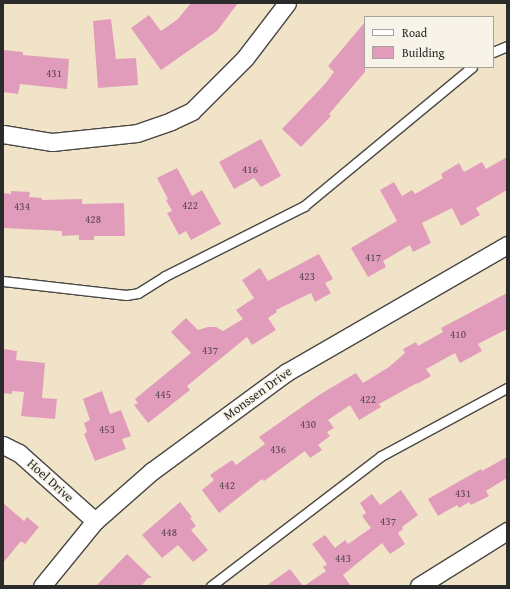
<!DOCTYPE html>
<html>
<head>
<meta charset="utf-8">
<style>
  body { margin:0 }
  #map { position:relative; width:510px; height:589px; overflow:hidden; background:#f1e3c8; font-family:"Gentium Book Plus",serif }
  div>[style] { position:absolute }
  [style*='--x'] { left:calc(var(--x)*1px); top:calc(var(--y)*1px); width:calc(var(--w)*1px); rotate:calc(var(--a)*1deg) }
  .building>* { inset:0; background:#e29cbb }
  .roads { filter:drop-shadow(1px 0 #494743) drop-shadow(-1px 0 #494743) drop-shadow(0 1px #494743) drop-shadow(0 -1px #494743) }
  .lane>* { height:9px; margin:-4.5px; padding:0 4.5px; transform-origin:4.5px; border-radius:4.5px; background:#fff }
  .street>* { height:17px; margin:-8.5px; padding:0 8.5px; transform-origin:8.5px; border-radius:8.5px; background:#fff }
  span { translate:-50% -50%; white-space:nowrap; text-align:center; line-height:1.15; -webkit-text-stroke:3.5px #f7f3e8; paint-order:stroke }
  .number-label { font-size:11px; color:#59474f }
  .number-label span { -webkit-text-stroke-width:0 }
  .street-label { font-size:13px; color:#2b2b2b }
  .frame { position:absolute; inset:0; border:4px solid #2b2b2b; pointer-events:none }
  .legend { position:absolute; left:364px; top:16px; width:130px; height:52px; box-sizing:border-box; background:#f7f3e8; border:1px solid #a5a39c; margin:0; padding:5px 7px; list-style:none; font-size:12px; color:#2b2b2b }
  .legend li { display:flex; align-items:center; gap:8px; height:20px }
  .legend b { width:20px; border:1px solid #a5a39c }
</style>
</head>
<body>
<div id="map">
  <div class="building">
    <i style="clip-path:polygon(191px 3px,238px 3px,217px 31px,161px 70px,131px 28px,149px 15px,161px 31px,178px 19px)"></i>
    <i style="clip-path:polygon(111px 19px,116px 59px,136px 58px,138px 85px,98px 88px,93px 21px)"></i>
    <i style="clip-path:polygon(365px 22px,365px 72px,329px 114px,331px 116px,301px 147px,282px 129px,325px 84px,334px 72px,328px 66px)"></i>
    <i style="clip-path:polygon(3px 50px,23px 52px,23px 55px,69px 59px,67px 89px,20px 84px,18px 94px,3px 92px)"></i>
    <i style="clip-path:polygon(261px 139px,281px 176px,261px 187px,254px 178px,234px 189px,219px 162px)"></i>
    <i style="clip-path:polygon(507px 157px,507px 190px,476px 208px,480px 215px,461px 226px,452px 208px,422px 223px,431px 243px,413px 252px,410px 245px,383px 261px,386px 267px,368px 277px,351px 248px,397px 221px,380px 190px,394px 182px,402px 196px,412px 190px,415px 194px,443px 178px,441px 174px,459px 163px,464px 172px,482px 162px,486px 169px)"></i>
    <i style="clip-path:polygon(177px 168px,192px 196px,202px 190px,221px 224px,191px 240px,186px 231px,179px 235px,167px 213px,172px 211px,166px 200px,168px 199px,157px 178px)"></i>
    <i style="clip-path:polygon(11px 191px,30px 192px,29px 197px,42px 198px,42px 200px,82px 199px,82px 204px,124px 203px,125px 236px,94px 236px,94px 240px,79px 240px,79px 235px,62px 236px,62px 231px,3px 228px,3px 193px,11px 194px)"></i>
    <i style="clip-path:polygon(319px 254px,333px 279px,325px 283px,331px 293px,315px 302px,311px 293px,276px 310px,277px 312px,268px 318px,276px 330px,252px 345px,247px 337px,187px 386px,190px 390px,148px 423px,134px 405px,138px 403px,135px 399px,191px 353px,171px 332px,186px 318px,198px 330px,208px 327px,216px 327px,223px 331px,243px 319px,236px 310px,254px 298px,242px 280px,260px 268px,268px 281px)"></i>
    <i style="clip-path:polygon(507px 293px,507px 329px,478px 344px,482px 351px,460px 363px,455px 353px,426px 369px,431px 376px,417px 384px,417px 383px,379px 404px,381px 407px,359px 420px,350px 405px,328px 420px,334px 428px,327px 432px,330px 436px,318px 445px,322px 450px,310px 458px,305px 451px,264px 481px,262px 479px,219px 513px,202px 490px,214px 480px,210px 475px,232px 460px,236px 465px,265px 444px,259px 437px,319px 395px,356px 373px,363px 383px,389px 367px,405px 353px,403px 349px,416px 342px,418px 346px,443px 332px,441px 328px)"></i>
    <i style="clip-path:polygon(3px 349px,17px 351px,16px 360px,45px 363px,42px 398px,57px 399px,55px 419px,21px 416px,24px 392px,12px 391px,12px 394px,3px 393px)"></i>
    <i style="clip-path:polygon(102px 391px,110px 414px,121px 410px,131px 436px,122px 439px,126px 449px,95px 461px,84px 434px,87px 432px,84px 423px,90px 420px,83px 399px)"></i>
    <i style="clip-path:polygon(507px 457px,507px 478px,486px 491px,489px 496px,471px 505px,469px 502px,459px 508px,457px 505px,438px 516px,428px 499px,481px 469px,482px 471px)"></i>
    <i style="clip-path:polygon(401px 490px,418px 515px,402px 527px,403px 529px,398px 533px,405px 544px,390px 554px,382px 543px,343px 575px,351px 586px,304px 586px,326px 571px,323px 567px,327px 564px,312px 544px,325px 535px,335px 548px,345px 540px,348px 544px,371px 528px,362px 516px,366px 513px,360px 503px,372px 494px,380px 505px)"></i>
    <i style="clip-path:polygon(180px 502px,192px 517px,190px 518px,196px 526px,191px 530px,208px 550px,193px 562px,178px 545px,162px 558px,142px 535px)"></i>
    <i style="clip-path:polygon(3px 503px,24px 521px,27px 517px,39px 527px,25px 544px,21px 541px,3px 563px)"></i>
    <i style="clip-path:polygon(127px 554px,152px 578px,148px 578px,141px 586px,96px 586px)"></i>
    <i style="clip-path:polygon(290px 569px,303px 586px,266px 586px)"></i>
  </div>
  <div class="roads">
    <div class="lane">
      <i style="--x:493;--y:52;--w:15;--a:-23"></i>
      <i style="--x:3;--y:281;--w:124;--a:6.5"></i>
      <i style="--x:126;--y:295;--w:12;--a:-9"></i>
      <i style="--x:138;--y:293;--w:32;--a:-32"></i>
      <i style="--x:165;--y:276;--w:156;--a:-26.7"></i>
      <i style="--x:304;--y:206;--w:218;--a:-39.6"></i>
      <i style="--x:211;--y:586;--w:214;--a:-37.4"></i>
      <i style="--x:381;--y:456;--w:143;--a:-28.4"></i>
    </div>
    <div class="street">
      <i style="--x:3;--y:134;--w:50;--a:9.3"></i>
      <i style="--x:52;--y:142;--w:85;--a:-6"></i>
      <i style="--x:137;--y:133;--w:36;--a:-19"></i>
      <i style="--x:171;--y:121;--w:23;--a:-25"></i>
      <i style="--x:192;--y:111;--w:75;--a:-45"></i>
      <i style="--x:245;--y:58;--w:69;--a:-52.6"></i>
      <i style="--x:3;--y:445;--w:18;--a:27"></i>
      <i style="--x:19;--y:453;--w:102;--a:41.8"></i>
      <i style="--x:42;--y:586;--w:84;--a:-50.8"></i>
      <i style="--x:95;--y:521;--w:76;--a:-41.3"></i>
      <i style="--x:152;--y:471;--w:167;--a:-36.3"></i>
      <i style="--x:287;--y:372;--w:254;--a:-30"></i>
      <i style="--x:419;--y:586;--w:104;--a:-32"></i>
    </div>
  </div>
  <div class="number-label">
    <span style="left:54px;top:73px">431</span>
    <span style="left:250px;top:169px">416</span>
    <span style="left:190px;top:205px">422</span>
    <span style="left:22px;top:206px">434</span>
    <span style="left:93px;top:219px">428</span>
    <span style="left:373px;top:257px">417</span>
    <span style="left:307px;top:276px">423</span>
    <span style="left:458px;top:334px">410</span>
    <span style="left:210px;top:350px">437</span>
    <span style="left:163px;top:394px">445</span>
    <span style="left:368px;top:399px">422</span>
    <span style="left:308px;top:424px">430</span>
    <span style="left:107px;top:429px">453</span>
    <span style="left:278px;top:449px">436</span>
    <span style="left:227px;top:485px">442</span>
    <span style="left:463px;top:493px">431</span>
    <span style="left:388px;top:521px">437</span>
    <span style="left:169px;top:532px">448</span>
    <span style="left:343px;top:558px">443</span>
  </div>
  <div class="street-label">
    <span style="left:258px;top:394px;rotate:-36deg">Monssen Drive</span>
    <span style="left:50px;top:481px;rotate:42deg">Hoel Drive</span>
  </div>
  <div class="frame"></div>
  <ul class="legend">
  <li><b style="height:5px;background:#fff"></b>Road</li>
  <li><b style="height:11px;background:#e29cbb"></b>Building</li>
  </ul>
</div>
</body>
</html>
